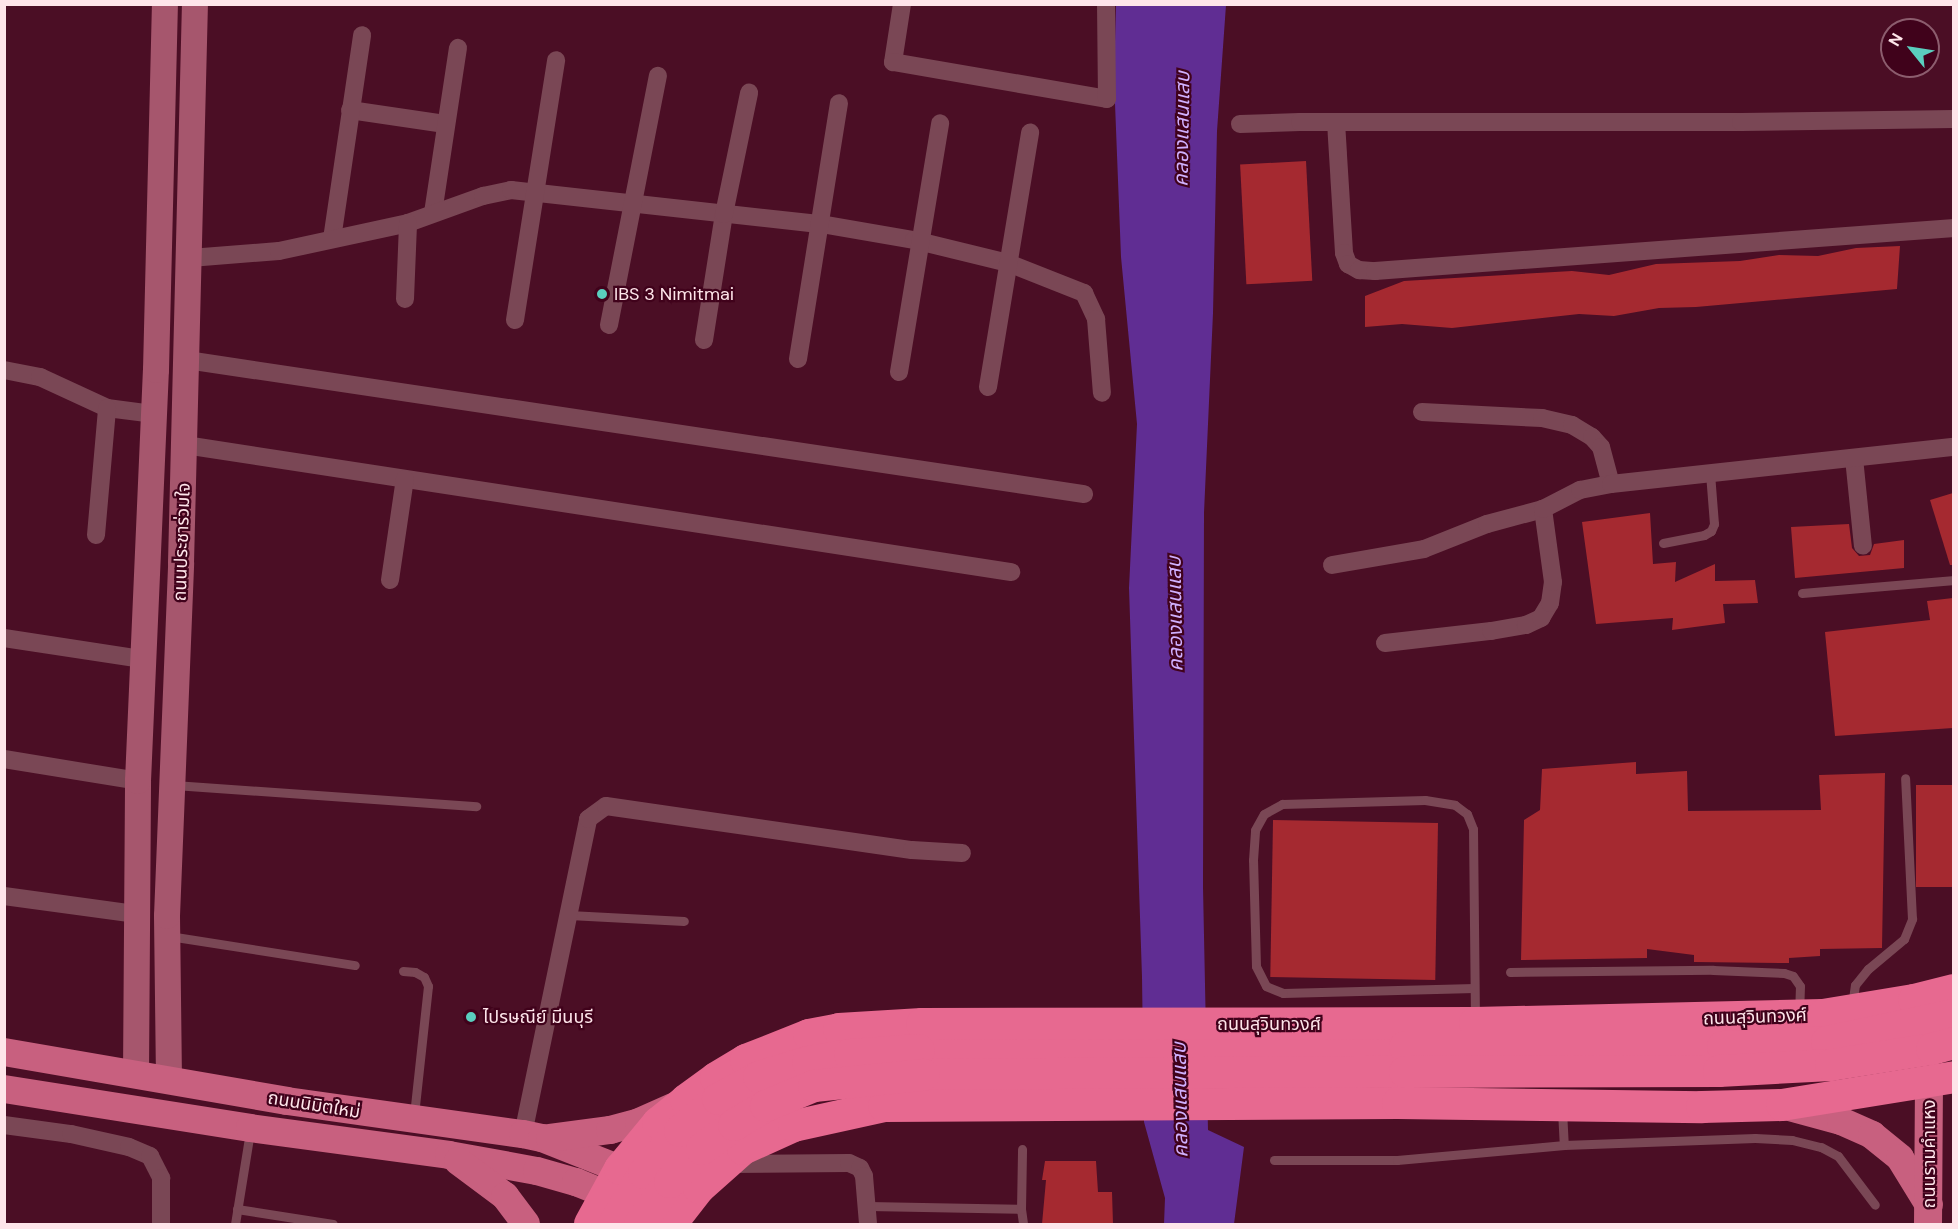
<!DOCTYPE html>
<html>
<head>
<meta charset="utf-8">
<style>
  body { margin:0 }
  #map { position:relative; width:1958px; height:1229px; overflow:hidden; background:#4b0e25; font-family:"DM Sans","Noto Sans Thai",sans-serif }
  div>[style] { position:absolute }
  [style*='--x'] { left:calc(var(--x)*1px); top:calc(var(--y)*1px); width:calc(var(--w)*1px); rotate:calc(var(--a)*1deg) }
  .water>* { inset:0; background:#602d93 }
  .building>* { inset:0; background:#a52930; transform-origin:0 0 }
  .lane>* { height:9px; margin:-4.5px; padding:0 4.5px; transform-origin:4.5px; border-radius:4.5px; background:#7a4755 }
  .street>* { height:18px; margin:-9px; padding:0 9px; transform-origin:9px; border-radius:9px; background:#7a4755 }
  .secondary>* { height:26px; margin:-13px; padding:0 13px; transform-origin:13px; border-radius:13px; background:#a6566d }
  .primary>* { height:28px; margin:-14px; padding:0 14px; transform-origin:14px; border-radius:14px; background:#c8607f }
  .highway>* { height:32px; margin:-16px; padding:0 16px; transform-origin:16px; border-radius:16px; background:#e76990 }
  .highway-bridge>* { height:32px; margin:-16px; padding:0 16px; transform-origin:16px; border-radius:16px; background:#e76990 }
  .dots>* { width:16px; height:16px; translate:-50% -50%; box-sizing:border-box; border:3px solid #40021b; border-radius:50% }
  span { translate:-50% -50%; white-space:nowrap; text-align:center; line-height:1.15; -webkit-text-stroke:4.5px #40021b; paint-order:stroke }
  .poi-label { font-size:18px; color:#fee5ea }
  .left { translate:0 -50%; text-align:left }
  .street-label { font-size:18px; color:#fee5ea }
  .water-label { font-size:20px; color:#d0b0ff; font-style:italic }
  .frame { position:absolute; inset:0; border:6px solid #fee5ea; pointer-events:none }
  .north { position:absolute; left:1880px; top:18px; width:60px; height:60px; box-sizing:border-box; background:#40021b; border:2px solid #8c5d6e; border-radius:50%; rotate:300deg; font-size:16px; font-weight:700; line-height:24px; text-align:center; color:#fee5ea }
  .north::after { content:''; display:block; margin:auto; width:21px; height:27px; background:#5acebe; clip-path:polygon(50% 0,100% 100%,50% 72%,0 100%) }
</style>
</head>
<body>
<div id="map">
  <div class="water">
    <i style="clip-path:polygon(1116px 5px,1226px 5px,1217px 131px,1213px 313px,1204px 513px,1203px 887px,1208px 1130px,1244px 1147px,1234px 1224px,1164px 1224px,1165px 1198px,1144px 1122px,1142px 977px,1129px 588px,1137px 424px,1121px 257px,1114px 78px)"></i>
  </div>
  <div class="building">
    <i style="left:1306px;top:161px;width:120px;height:66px;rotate:87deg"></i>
    <i style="clip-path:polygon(1900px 246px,1897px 289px,1696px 307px,1659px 308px,1614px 316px,1579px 314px,1452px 328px,1402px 324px,1365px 327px,1365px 296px,1404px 281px,1572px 271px,1609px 275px,1656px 264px,1740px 261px,1779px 255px,1818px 256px,1856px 248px)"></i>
    <i style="clip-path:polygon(1953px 493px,1953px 565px,1950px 565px,1930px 500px)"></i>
    <i style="clip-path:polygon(1650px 513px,1653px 564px,1676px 562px,1675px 582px,1715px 564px,1715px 581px,1755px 580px,1758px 603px,1723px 604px,1725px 623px,1672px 630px,1673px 618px,1596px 624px,1582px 522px)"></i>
    <i style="clip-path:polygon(1849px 524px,1852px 548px,1859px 556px,1870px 555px,1874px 544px,1904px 540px,1904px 568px,1795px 578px,1791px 527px)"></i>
    <i style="clip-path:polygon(1953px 598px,1953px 728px,1835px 736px,1825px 632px,1930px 620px,1927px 601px)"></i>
    <i style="clip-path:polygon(1636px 762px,1636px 774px,1687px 771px,1688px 811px,1821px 810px,1819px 775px,1885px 773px,1882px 948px,1820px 949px,1820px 956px,1789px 958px,1789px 963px,1694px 962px,1694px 955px,1647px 949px,1647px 958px,1521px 960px,1524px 820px,1540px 810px,1542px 769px)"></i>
    <i style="left:1916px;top:785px;width:37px;height:102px"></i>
    <i style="left:1438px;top:823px;width:157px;height:165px;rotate:91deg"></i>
    <i style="clip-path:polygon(1045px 1161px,1096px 1161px,1098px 1192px,1112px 1192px,1113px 1224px,1042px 1224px,1046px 1180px,1042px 1180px)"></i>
  </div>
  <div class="lane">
    <i style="--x:1663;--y:543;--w:42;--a:-11"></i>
    <i style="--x:1704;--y:535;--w:8;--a:-30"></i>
    <i style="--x:1711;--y:531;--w:8;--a:-67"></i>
    <i style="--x:1714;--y:524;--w:51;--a:-94.5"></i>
    <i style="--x:1802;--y:593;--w:153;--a:-4.9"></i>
    <i style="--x:174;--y:785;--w:303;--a:4"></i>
    <i style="--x:569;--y:915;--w:115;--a:3"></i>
    <i style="--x:169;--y:936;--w:188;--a:8.9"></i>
    <i style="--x:403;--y:971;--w:12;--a:5"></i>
    <i style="--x:415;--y:972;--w:10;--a:29"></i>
    <i style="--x:424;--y:977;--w:10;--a:66"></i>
    <i style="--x:428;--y:986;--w:130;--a:96.2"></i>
    <i style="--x:1510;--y:972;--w:203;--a:-0.6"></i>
    <i style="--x:1713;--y:970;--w:71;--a:2.4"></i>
    <i style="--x:1784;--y:973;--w:9;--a:18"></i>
    <i style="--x:1793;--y:976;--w:12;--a:55"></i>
    <i style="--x:1800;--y:986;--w:24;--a:92"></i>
    <i style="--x:1474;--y:988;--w:191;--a:178.5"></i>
    <i style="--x:1283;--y:993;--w:18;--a:-158"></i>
    <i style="--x:1266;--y:986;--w:22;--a:-117"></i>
    <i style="--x:1256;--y:966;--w:106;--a:-91.6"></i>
    <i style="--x:1253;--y:860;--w:30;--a:-86"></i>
    <i style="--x:1255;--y:830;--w:18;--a:-61"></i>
    <i style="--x:1264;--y:814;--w:21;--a:-29"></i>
    <i style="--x:1282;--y:804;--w:143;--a:-1.6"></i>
    <i style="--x:1425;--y:800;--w:30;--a:9"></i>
    <i style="--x:1455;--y:805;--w:15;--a:37"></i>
    <i style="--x:1467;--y:814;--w:16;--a:68"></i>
    <i style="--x:1473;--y:829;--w:189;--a:89.4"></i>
    <i style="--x:1852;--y:1006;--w:21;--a:-82"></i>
    <i style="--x:1855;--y:985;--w:21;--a:-51"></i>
    <i style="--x:1868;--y:969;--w:47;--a:-39.8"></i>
    <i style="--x:1904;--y:939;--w:22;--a:-68"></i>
    <i style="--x:1912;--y:919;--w:141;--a:-92.8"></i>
    <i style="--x:1562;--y:1110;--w:35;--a:87"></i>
    <i style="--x:1564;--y:1145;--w:191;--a:-2.1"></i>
    <i style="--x:1755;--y:1138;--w:37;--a:3"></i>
    <i style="--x:1792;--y:1140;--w:30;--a:14"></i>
    <i style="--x:1821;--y:1147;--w:19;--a:28"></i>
    <i style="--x:1838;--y:1156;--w:61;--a:52.9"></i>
    <i style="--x:1274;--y:1160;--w:123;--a:0"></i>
    <i style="--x:1397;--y:1160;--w:168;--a:-5.1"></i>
    <i style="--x:868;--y:1206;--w:153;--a:1.1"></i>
    <i style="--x:1021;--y:1209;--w:15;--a:82"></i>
    <i style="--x:237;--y:1209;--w:97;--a:8.9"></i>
    <i style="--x:1021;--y:1209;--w:60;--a:-89"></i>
    <i style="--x:235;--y:1224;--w:94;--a:-80.8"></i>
  </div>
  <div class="street">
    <i style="--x:902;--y:4;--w:59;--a:98.8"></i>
    <i style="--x:893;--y:62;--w:217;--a:9.8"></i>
    <i style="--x:1107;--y:99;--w:95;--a:-90.6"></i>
    <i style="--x:350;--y:110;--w:96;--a:8.4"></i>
    <i style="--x:1336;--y:122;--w:131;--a:86.5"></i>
    <i style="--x:1344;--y:253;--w:12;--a:70"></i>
    <i style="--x:1348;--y:264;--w:13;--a:29"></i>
    <i style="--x:1359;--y:270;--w:16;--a:4"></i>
    <i style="--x:1375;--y:271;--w:581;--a:-4.25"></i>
    <i style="--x:1240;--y:124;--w:60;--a:-1.9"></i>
    <i style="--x:1300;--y:122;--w:441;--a:0"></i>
    <i style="--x:1741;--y:122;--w:213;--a:-0.8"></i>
    <i style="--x:433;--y:213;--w:167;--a:-81.4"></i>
    <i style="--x:332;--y:239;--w:206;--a:-81.6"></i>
    <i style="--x:190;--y:258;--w:89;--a:-4.5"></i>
    <i style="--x:279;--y:251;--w:132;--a:-12.2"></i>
    <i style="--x:408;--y:223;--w:80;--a:-19.8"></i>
    <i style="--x:483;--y:196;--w:29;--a:-12"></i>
    <i style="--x:511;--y:190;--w:312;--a:6.3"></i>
    <i style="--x:821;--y:224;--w:94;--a:9.8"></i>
    <i style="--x:914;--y:240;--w:97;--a:13.7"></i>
    <i style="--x:1008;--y:263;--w:82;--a:21.5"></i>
    <i style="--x:1084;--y:293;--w:29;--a:65"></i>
    <i style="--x:1096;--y:319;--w:74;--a:85.4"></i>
    <i style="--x:405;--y:299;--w:76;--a:-87.7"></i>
    <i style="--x:515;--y:320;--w:263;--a:-81"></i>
    <i style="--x:609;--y:325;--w:254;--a:-78.9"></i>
    <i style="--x:704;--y:340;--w:128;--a:-81"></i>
    <i style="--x:724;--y:214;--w:124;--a:-78.3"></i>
    <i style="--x:798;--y:359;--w:259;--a:-80.9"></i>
    <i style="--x:187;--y:360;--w:907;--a:8.5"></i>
    <i style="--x:4;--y:370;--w:37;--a:11"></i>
    <i style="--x:40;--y:377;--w:74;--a:24.8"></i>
    <i style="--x:107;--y:408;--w:46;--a:7.4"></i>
    <i style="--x:899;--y:372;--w:252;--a:-80.6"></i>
    <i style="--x:988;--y:387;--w:258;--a:-80.6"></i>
    <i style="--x:1422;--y:412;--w:120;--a:2.9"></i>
    <i style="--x:1542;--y:418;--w:31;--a:13"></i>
    <i style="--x:1572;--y:425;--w:23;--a:31"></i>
    <i style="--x:1592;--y:437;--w:13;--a:48"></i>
    <i style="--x:1601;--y:447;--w:38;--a:75"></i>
    <i style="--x:185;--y:445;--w:836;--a:8.74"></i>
    <i style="--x:1854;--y:458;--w:88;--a:84.2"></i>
    <i style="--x:96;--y:535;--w:127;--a:-85"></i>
    <i style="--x:1332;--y:565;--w:93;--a:-9.9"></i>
    <i style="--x:1424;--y:549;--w:68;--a:-21.6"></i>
    <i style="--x:1487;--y:524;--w:58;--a:-15"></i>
    <i style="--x:390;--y:580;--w:102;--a:-81.6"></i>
    <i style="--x:4;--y:638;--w:140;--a:8.7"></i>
    <i style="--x:1385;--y:643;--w:107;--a:-6.5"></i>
    <i style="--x:1491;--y:631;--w:36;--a:-10"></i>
    <i style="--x:1526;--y:625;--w:17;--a:-25"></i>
    <i style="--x:1541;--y:618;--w:17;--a:-59"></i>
    <i style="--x:1550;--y:603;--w:21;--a:-82"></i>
    <i style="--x:1553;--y:582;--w:74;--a:-97.8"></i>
    <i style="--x:1543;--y:509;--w:42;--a:-27.2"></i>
    <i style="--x:1580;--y:490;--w:32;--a:-11"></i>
    <i style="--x:1611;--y:484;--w:345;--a:-6.2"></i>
    <i style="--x:4;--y:759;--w:136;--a:9.3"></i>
    <i style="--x:4;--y:896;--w:132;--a:7.8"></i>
    <i style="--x:4;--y:1125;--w:68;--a:7.7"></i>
    <i style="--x:71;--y:1134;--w:59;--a:12.6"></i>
    <i style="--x:129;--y:1147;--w:23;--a:23"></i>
    <i style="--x:150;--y:1156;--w:25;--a:63"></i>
    <i style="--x:161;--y:1178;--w:46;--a:90"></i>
    <i style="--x:523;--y:1134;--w:322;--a:-78.3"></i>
    <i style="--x:588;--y:819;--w:22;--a:-36"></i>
    <i style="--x:606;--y:806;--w:309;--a:8.2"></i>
    <i style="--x:912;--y:850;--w:50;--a:3.4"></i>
    <i style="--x:727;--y:1164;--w:122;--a:-0.5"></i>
    <i style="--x:849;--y:1163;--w:12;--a:24"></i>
    <i style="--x:860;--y:1168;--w:9;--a:63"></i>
    <i style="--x:864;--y:1176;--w:48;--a:85.2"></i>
  </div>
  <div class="secondary">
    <i style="--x:136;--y:1074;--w:293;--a:-89.6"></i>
    <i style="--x:138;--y:781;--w:411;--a:-87.5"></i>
    <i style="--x:156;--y:370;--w:366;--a:-88.6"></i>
    <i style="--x:169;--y:1080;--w:164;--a:-90.7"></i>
    <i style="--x:167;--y:916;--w:353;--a:-87.7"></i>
    <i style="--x:181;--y:563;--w:559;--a:-88.57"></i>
  </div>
  <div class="primary">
    <i style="--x:4;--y:1052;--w:287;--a:9.8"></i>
    <i style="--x:287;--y:1101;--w:238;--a:8"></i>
    <i style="--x:523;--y:1134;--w:19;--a:12"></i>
    <i style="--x:542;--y:1138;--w:84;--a:21.7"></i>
    <i style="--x:4;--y:1089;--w:249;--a:9"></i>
    <i style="--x:250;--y:1128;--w:201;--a:7.7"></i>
    <i style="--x:449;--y:1155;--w:89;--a:10.3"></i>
    <i style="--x:537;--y:1171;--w:41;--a:15.8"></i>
    <i style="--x:576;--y:1182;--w:31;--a:22"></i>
    <i style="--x:1782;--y:1105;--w:61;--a:15.2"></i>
    <i style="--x:1841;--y:1121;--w:34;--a:24"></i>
    <i style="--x:1872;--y:1135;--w:36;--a:39"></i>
    <i style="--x:1900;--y:1158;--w:55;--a:58.3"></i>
    <i style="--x:550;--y:1138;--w:61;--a:-7.6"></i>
    <i style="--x:610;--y:1130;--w:30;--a:-15"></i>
    <i style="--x:639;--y:1122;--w:37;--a:-24"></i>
    <i style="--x:458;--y:1161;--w:59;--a:36.7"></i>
    <i style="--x:505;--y:1196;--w:35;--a:53"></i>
    <i style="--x:1928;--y:1224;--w:141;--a:-89.6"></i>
  </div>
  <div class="highway">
    <i style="--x:919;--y:1050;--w:486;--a:-0.4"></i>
    <i style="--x:923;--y:1075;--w:482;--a:-0.4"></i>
    <i style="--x:590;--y:1224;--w:63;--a:-61.4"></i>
    <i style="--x:620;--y:1169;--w:60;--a:-50.4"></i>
    <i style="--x:658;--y:1123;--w:36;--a:-39"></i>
    <i style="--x:686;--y:1100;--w:37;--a:-36"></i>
    <i style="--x:716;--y:1078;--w:35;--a:-31"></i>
    <i style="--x:746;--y:1060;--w:68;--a:-21.6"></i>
    <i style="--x:809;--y:1035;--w:31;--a:-11"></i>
    <i style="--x:839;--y:1029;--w:83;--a:-3.4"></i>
    <i style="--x:922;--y:1024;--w:553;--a:-0.1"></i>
    <i style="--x:1475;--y:1023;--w:348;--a:-1.3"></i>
    <i style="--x:1823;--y:1015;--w:92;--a:-9.4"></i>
    <i style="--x:1914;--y:1000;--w:41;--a:-14"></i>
    <i style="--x:671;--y:1224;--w:46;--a:-52.1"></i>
    <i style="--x:699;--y:1188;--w:59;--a:-41.6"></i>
    <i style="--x:743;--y:1149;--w:56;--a:-24.3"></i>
    <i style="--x:794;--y:1126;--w:92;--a:-12.5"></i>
    <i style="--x:884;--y:1106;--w:514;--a:-0.33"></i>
    <i style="--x:1398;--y:1103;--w:304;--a:0.8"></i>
    <i style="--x:1702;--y:1107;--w:80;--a:-1.4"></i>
    <i style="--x:1782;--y:1105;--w:174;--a:-9.2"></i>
  </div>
  <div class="highway-bridge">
    <i style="--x:1405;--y:1047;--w:318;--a:0"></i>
    <i style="--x:1723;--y:1047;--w:104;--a:-2.8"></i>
    <i style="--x:1827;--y:1042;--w:130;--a:-12"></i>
    <i style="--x:1405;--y:1072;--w:314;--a:-0.2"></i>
    <i style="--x:1719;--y:1071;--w:112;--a:-3.1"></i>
    <i style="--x:1831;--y:1065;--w:102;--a:-9"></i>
    <i style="--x:1932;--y:1049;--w:23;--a:-15"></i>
    <i style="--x:614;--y:1224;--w:59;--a:-59.5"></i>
    <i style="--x:644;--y:1173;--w:55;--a:-49.4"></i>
    <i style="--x:680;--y:1131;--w:50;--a:-40.1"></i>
    <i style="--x:718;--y:1099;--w:47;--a:-28.2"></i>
    <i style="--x:759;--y:1077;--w:51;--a:-17"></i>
    <i style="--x:808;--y:1062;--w:43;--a:-9.5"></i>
    <i style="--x:850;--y:1055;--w:69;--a:-4.1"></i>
    <i style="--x:640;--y:1224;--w:52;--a:-54.5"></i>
    <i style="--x:670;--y:1182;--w:46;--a:-45.9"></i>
    <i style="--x:702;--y:1149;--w:40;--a:-37"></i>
    <i style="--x:734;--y:1125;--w:37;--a:-31"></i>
    <i style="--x:766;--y:1106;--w:52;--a:-22.6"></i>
    <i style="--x:814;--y:1086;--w:110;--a:-5.8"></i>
  </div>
  <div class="dots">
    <i style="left:602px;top:294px;background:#5acebe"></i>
    <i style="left:471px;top:1017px;background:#5acebe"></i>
  </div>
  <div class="poi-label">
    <span class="left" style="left:614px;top:294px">IBS 3 Nimitmai</span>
    <span class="left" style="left:483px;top:1017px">ไปรษณีย์ มีนบุรี</span>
  </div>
  <div class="street-label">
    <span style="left:182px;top:542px;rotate:-88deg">ถนนประชาร่วมใจ</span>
    <span style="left:1755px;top:1017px;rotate:-2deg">ถนนสุวินทวงศ์</span>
    <span style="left:1269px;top:1024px">ถนนสุวินทวงศ์</span>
    <span style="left:314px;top:1105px;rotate:9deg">ถนนนิมิตใหม่</span>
    <span style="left:1929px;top:1154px;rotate:-90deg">ถนนรามคำแหง</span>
  </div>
  <div class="water-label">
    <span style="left:1182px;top:129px;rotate:-89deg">คลองแสนแสบ</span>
    <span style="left:1175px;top:614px;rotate:-91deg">คลองแสนแสบ</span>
    <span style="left:1180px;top:1100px;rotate:-91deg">คลองแสนแสบ</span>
  </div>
  <div class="frame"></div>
  <div class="north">N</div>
</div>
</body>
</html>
